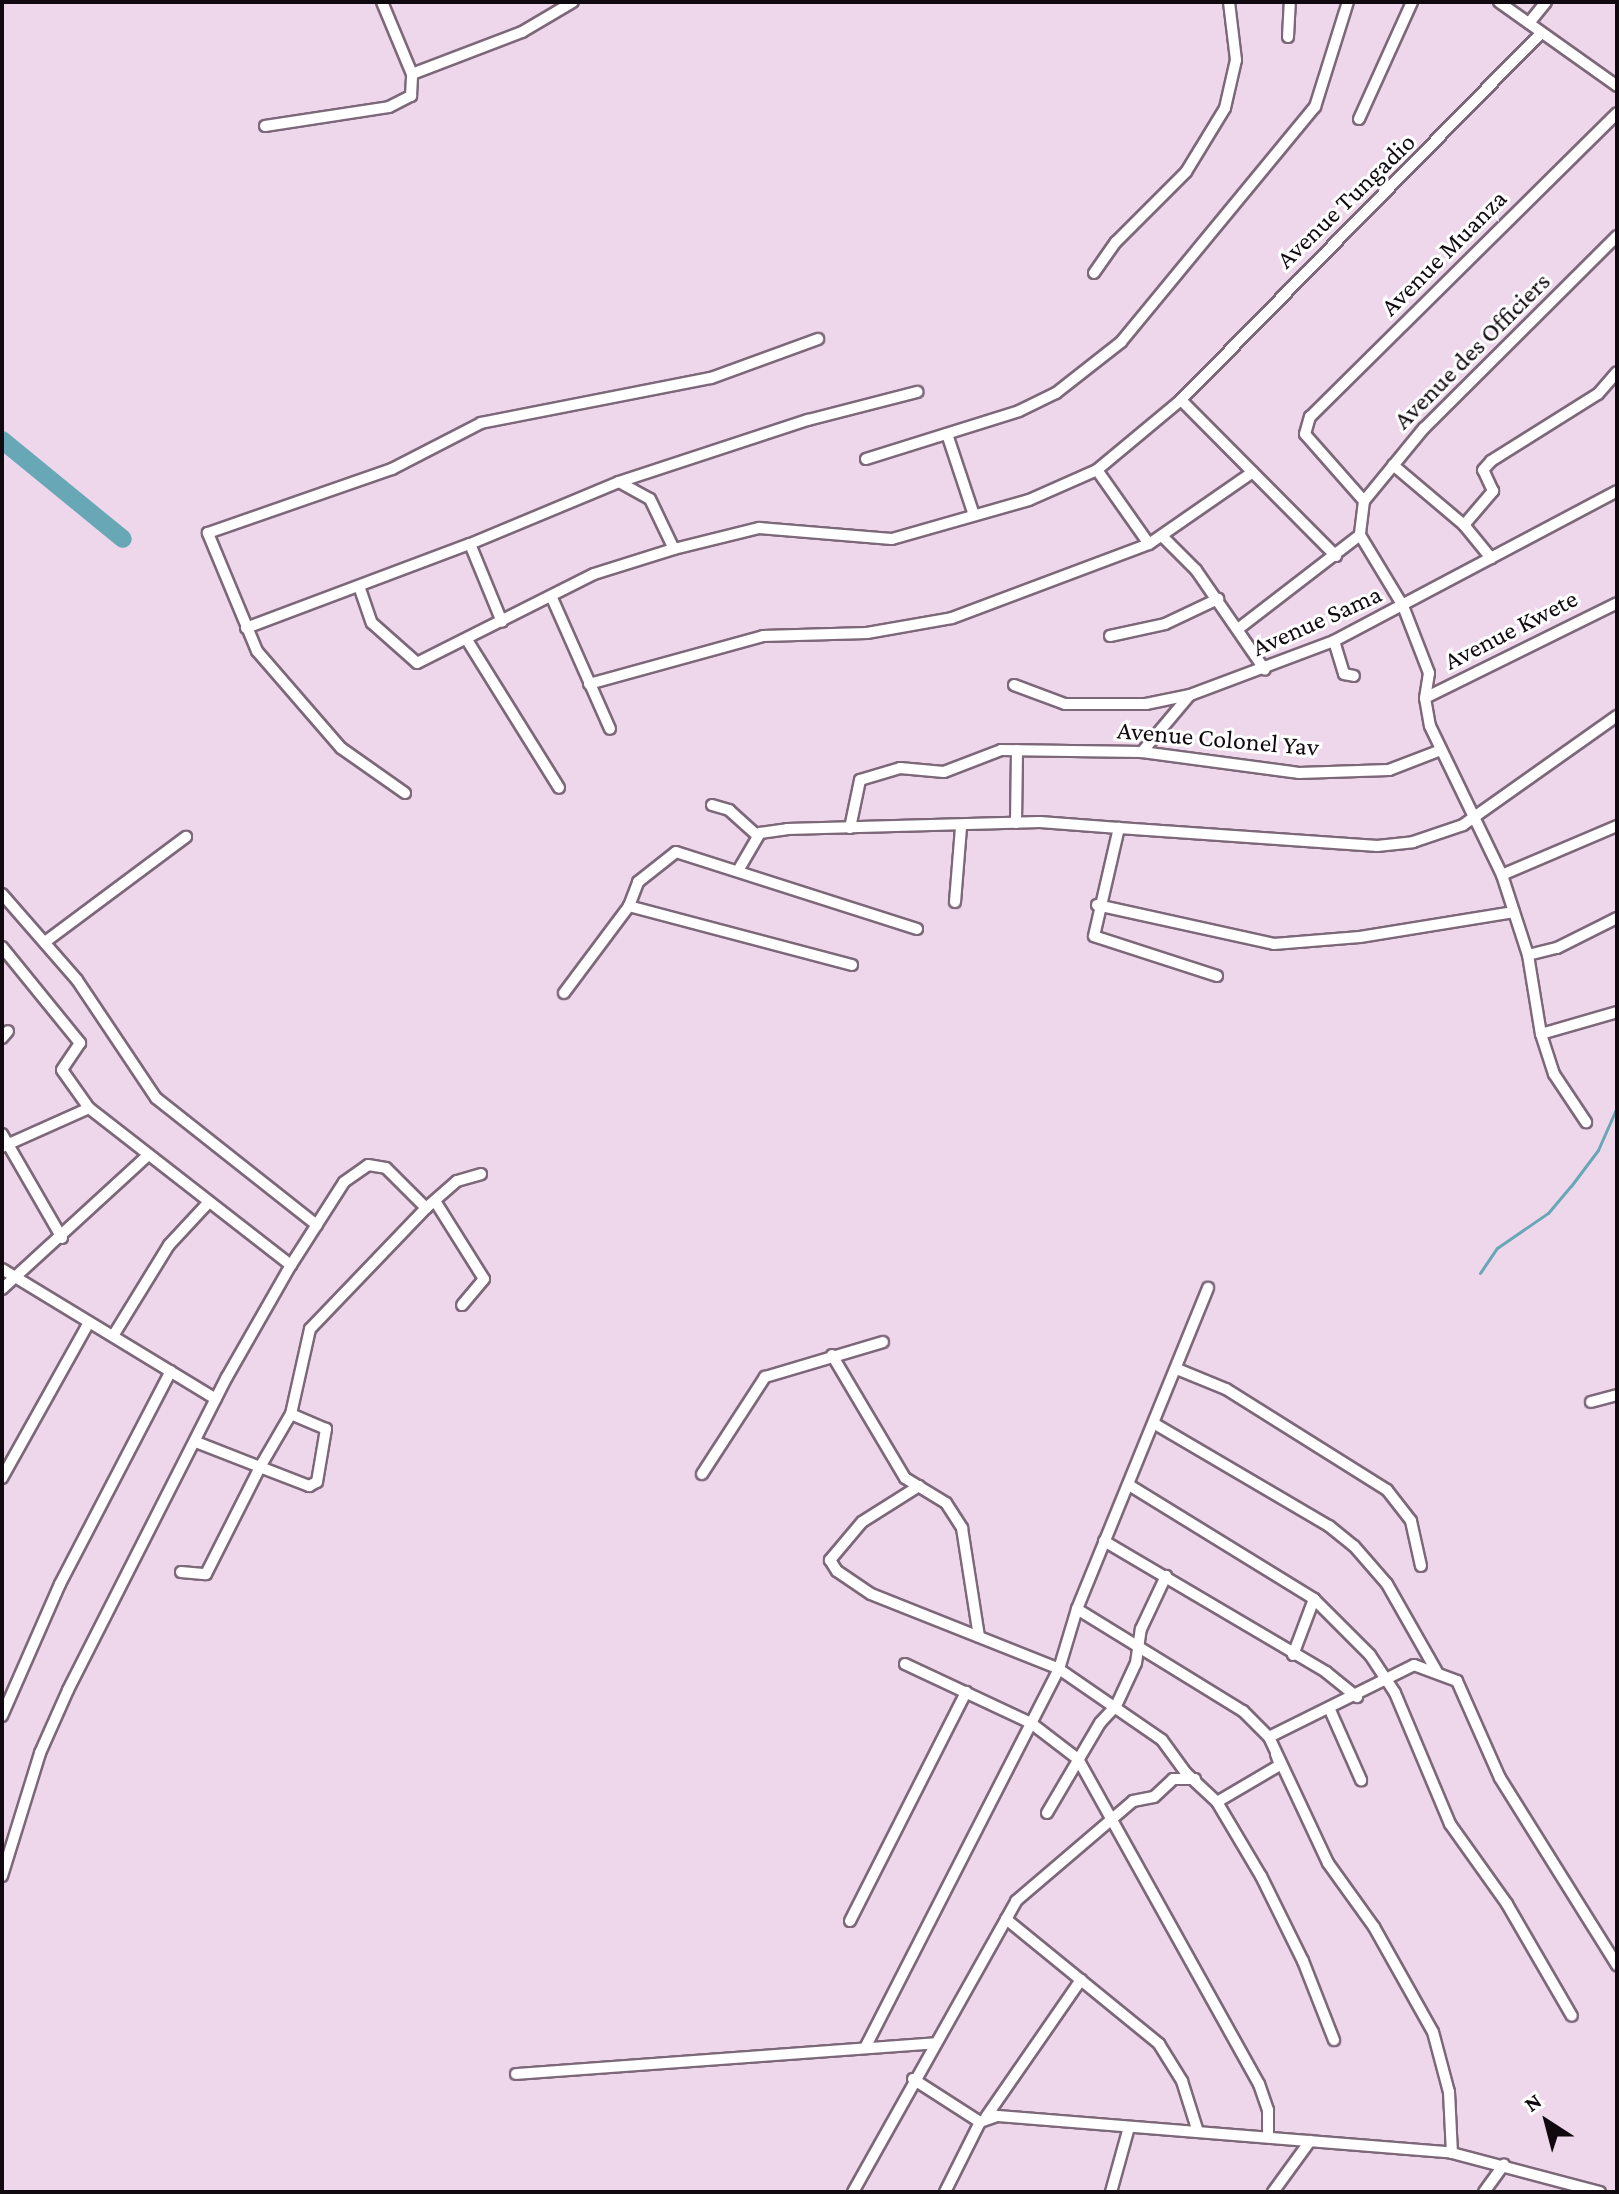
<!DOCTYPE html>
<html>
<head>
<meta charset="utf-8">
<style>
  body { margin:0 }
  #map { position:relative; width:1619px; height:2194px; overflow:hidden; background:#eed7eb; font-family:"Crimson Pro",serif }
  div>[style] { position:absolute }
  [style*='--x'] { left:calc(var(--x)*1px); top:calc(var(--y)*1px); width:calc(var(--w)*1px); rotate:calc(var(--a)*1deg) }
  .stream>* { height:3px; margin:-1.5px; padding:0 1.5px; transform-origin:1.5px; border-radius:1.5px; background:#68a7b6 }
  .river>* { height:18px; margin:-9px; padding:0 9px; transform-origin:9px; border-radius:9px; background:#68a7b6 }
  .roads { filter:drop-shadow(2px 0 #7d687a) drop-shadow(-2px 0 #7d687a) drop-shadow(0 2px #7d687a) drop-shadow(0 -2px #7d687a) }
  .street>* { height:10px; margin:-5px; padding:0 5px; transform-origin:5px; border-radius:5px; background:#fff }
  span { translate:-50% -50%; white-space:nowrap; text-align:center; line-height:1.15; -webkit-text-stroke:6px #fff; paint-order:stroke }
  .street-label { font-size:26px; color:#110910 }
  .frame { position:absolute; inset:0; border:4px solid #110910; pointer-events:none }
  .north { position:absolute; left:1507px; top:2082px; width:80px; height:80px; -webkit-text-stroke:6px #fff; paint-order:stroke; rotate:324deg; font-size:22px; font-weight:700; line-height:32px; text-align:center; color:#110910 }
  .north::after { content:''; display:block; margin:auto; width:28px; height:36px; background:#110910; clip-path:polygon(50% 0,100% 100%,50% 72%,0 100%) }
</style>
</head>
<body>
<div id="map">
  <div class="stream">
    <i style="--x:1480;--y:1273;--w:30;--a:-56"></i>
    <i style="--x:1497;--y:1248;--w:62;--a:-34.5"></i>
    <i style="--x:1548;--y:1213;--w:35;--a:-50"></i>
    <i style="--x:1571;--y:1186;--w:45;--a:-53.1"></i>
    <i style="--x:1598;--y:1150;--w:47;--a:-66.2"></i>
  </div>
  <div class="river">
    <i style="--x:2;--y:440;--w:156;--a:39.3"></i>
  </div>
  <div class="roads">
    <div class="street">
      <i style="--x:1499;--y:2;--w:145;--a:35.4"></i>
      <i style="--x:1529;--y:23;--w:27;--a:-51"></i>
      <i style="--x:1288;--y:37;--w:35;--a:-87"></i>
      <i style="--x:412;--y:74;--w:118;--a:-20.9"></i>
      <i style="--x:522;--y:32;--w:59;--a:-30.5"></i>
      <i style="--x:1359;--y:119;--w:128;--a:-65.6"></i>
      <i style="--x:265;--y:126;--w:125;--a:-8.7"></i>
      <i style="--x:389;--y:107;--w:25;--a:-27"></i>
      <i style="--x:411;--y:96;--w:22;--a:-87"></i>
      <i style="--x:412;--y:74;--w:78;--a:-112.6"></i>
      <i style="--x:1617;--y:236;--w:272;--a:135.1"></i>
      <i style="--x:1424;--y:428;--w:94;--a:129.4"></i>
      <i style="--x:1364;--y:501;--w:34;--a:97"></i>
      <i style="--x:1360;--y:535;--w:83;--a:58.8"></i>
      <i style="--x:1403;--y:606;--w:72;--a:68.8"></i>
      <i style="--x:1429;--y:673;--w:25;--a:99"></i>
      <i style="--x:1425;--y:698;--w:28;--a:80"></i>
      <i style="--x:1430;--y:726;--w:165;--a:64.2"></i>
      <i style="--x:1502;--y:875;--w:84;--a:72"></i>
      <i style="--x:1528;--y:955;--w:80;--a:80.7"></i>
      <i style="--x:1541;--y:1034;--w:79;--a:-16.1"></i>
      <i style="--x:1094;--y:273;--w:38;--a:-55"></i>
      <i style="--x:1116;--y:242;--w:99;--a:-45"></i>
      <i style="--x:1186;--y:172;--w:75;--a:-58.6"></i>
      <i style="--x:1225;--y:108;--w:49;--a:-77.1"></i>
      <i style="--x:1236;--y:60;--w:58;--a:-96.9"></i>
      <i style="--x:1181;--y:400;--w:220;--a:45.2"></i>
      <i style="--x:947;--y:434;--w:85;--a:71.6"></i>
      <i style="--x:866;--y:459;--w:160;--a:-17.4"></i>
      <i style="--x:1019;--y:411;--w:41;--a:-25.9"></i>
      <i style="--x:1056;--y:393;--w:83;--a:-38.1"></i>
      <i style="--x:1121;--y:342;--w:305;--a:-50.5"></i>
      <i style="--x:1315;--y:107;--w:110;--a:-72.6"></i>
      <i style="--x:1393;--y:465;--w:93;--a:40.2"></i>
      <i style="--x:1464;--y:525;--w:43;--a:50.7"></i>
      <i style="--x:1097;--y:470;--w:90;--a:54.9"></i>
      <i style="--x:619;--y:482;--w:35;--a:29"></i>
      <i style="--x:650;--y:499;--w:55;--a:64.4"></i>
      <i style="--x:1364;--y:501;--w:89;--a:-131.4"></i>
      <i style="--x:1305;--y:434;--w:18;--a:-74"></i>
      <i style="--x:1310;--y:417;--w:432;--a:-44.7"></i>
      <i style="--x:1464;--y:525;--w:45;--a:-49.5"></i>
      <i style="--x:1493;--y:491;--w:23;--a:-115"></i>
      <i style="--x:1483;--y:470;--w:12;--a:-48"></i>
      <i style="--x:1491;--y:461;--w:126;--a:-32.1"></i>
      <i style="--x:1598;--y:394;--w:29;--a:-49"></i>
      <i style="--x:1163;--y:537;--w:47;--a:45"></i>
      <i style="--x:1196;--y:570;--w:121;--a:55.4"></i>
      <i style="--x:470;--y:544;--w:161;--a:-22.6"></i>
      <i style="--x:619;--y:482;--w:199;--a:-18.2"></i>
      <i style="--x:808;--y:420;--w:113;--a:-14.4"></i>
      <i style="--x:359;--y:586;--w:39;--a:71"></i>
      <i style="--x:372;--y:623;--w:60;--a:41.6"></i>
      <i style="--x:417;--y:663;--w:198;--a:-26.7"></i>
      <i style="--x:594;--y:574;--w:84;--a:-17.4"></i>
      <i style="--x:674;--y:549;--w:88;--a:-13.9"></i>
      <i style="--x:759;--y:528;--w:133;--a:4.7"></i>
      <i style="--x:892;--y:539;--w:142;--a:-15.9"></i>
      <i style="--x:1029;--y:500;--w:74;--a:-23.8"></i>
      <i style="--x:1097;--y:470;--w:109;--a:-39.8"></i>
      <i style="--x:1181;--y:400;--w:514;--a:-45.55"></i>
      <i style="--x:552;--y:598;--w:143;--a:66.1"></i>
      <i style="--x:246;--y:628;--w:239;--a:-20.6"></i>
      <i style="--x:470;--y:544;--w:84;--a:67.7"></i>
      <i style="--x:1238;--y:629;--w:154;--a:-37.6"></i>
      <i style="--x:1110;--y:636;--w:56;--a:-12.3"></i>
      <i style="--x:1165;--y:624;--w:59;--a:-25.3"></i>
      <i style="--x:467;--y:640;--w:174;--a:58.1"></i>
      <i style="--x:1334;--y:641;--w:34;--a:73"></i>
      <i style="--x:1344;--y:674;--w:10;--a:11"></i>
      <i style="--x:589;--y:684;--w:180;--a:-15.4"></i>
      <i style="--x:763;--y:636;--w:104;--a:-1.7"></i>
      <i style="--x:867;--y:633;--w:86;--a:-10"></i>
      <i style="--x:952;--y:618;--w:210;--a:-20.6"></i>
      <i style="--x:1149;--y:544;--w:126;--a:-34.7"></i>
      <i style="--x:1014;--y:685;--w:54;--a:20.4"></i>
      <i style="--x:1065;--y:704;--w:81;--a:0"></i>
      <i style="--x:1146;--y:704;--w:45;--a:-11.6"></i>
      <i style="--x:1190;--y:695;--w:154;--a:-20.6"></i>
      <i style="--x:1334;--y:641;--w:320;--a:-27.9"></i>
      <i style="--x:1425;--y:698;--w:214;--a:-26.3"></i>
      <i style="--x:1142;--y:752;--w:73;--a:-50"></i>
      <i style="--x:405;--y:793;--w:78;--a:-144.9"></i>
      <i style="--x:341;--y:748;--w:128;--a:-130.9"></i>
      <i style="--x:257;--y:651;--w:128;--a:-112.6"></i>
      <i style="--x:208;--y:533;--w:195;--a:-19.2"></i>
      <i style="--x:392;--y:469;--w:100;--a:-27.3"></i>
      <i style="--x:481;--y:423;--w:234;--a:-11.1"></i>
      <i style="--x:711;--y:378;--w:114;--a:-20"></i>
      <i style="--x:712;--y:805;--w:18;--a:16"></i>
      <i style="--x:729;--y:810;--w:39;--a:42"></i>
      <i style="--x:1016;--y:823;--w:73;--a:-89.2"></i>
      <i style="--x:850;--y:828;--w:49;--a:-78.2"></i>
      <i style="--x:860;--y:780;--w:42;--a:-16.7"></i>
      <i style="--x:900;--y:768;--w:44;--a:5.2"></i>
      <i style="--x:944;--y:772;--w:61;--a:-21.1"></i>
      <i style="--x:1001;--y:750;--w:141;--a:0.8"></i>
      <i style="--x:1142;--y:752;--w:158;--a:7.6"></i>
      <i style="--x:1299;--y:773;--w:90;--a:-1.9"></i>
      <i style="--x:1389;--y:770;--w:56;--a:-21"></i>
      <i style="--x:739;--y:869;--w:42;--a:-59.7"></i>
      <i style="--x:760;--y:833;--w:27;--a:-8"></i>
      <i style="--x:787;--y:829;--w:253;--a:-1.6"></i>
      <i style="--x:1040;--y:822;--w:79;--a:4.3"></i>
      <i style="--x:1502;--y:875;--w:125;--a:-23.1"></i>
      <i style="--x:2;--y:894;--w:114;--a:48.9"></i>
      <i style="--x:77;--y:980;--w:142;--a:56.2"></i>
      <i style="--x:156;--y:1098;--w:205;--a:38.3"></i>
      <i style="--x:955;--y:902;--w:74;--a:-85.4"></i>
      <i style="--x:1097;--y:905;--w:181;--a:12.4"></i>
      <i style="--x:1274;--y:944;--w:86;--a:-4.7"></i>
      <i style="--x:1360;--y:937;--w:156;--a:-9.2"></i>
      <i style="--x:45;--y:942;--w:176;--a:-36.7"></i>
      <i style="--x:2;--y:947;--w:124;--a:50.9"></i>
      <i style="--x:80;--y:1043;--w:32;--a:124"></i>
      <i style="--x:62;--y:1070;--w:47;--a:54.6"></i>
      <i style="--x:89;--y:1108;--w:256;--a:37.9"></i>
      <i style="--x:1528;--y:955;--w:30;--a:-14"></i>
      <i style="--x:1557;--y:948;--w:67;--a:-26.6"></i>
      <i style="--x:852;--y:965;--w:231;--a:-165.2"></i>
      <i style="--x:629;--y:906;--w:26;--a:-69"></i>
      <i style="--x:638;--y:882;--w:48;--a:-38.3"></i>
      <i style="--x:676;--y:852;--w:253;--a:17.7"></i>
      <i style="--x:1217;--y:976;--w:129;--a:-162"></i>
      <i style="--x:1094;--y:936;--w:111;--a:-77"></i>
      <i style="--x:1119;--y:828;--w:259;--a:4"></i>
      <i style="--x:1377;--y:846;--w:36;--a:-6"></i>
      <i style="--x:1413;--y:842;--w:53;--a:-18.8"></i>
      <i style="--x:1463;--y:825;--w:189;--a:-35.3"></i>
      <i style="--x:564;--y:993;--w:109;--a:-53.2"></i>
      <i style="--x:1541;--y:1034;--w:42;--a:72"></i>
      <i style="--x:1554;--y:1074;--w:58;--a:56.3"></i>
      <i style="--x:2;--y:1038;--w:9;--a:-49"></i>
      <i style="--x:2;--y:1134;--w:120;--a:60"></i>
      <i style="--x:2;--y:1147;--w:95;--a:-24.1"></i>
      <i style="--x:435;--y:1201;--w:92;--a:57.9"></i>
      <i style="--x:484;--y:1279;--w:34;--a:130"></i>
      <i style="--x:2;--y:1269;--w:250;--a:31.3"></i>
      <i style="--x:2;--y:1289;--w:198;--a:-42.5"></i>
      <i style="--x:113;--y:1336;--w:107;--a:-58.4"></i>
      <i style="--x:169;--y:1245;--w:57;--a:-47.1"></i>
      <i style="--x:832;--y:1355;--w:143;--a:59.3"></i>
      <i style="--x:905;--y:1478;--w:48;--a:31.4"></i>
      <i style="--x:946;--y:1503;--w:30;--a:57"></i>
      <i style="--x:962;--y:1528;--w:110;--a:81.1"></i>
      <i style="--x:1177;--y:1369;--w:53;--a:22.2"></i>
      <i style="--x:1226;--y:1389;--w:190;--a:32.1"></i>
      <i style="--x:1387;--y:1490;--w:39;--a:52"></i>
      <i style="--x:1411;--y:1521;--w:46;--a:77.5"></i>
      <i style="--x:1591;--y:1402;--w:27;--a:-15"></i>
      <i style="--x:1155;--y:1424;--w:202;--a:30.4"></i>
      <i style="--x:1329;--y:1526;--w:32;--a:39"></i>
      <i style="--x:1354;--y:1546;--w:50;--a:49"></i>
      <i style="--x:1387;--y:1584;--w:101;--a:60.4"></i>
      <i style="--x:196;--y:1442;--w:69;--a:21.3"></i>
      <i style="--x:260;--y:1467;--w:61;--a:-59.7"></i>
      <i style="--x:291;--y:1414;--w:87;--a:-77.4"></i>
      <i style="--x:310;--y:1329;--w:168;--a:-46.2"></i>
      <i style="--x:426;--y:1208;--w:41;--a:-41.1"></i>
      <i style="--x:457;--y:1181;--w:25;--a:-16"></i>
      <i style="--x:702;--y:1474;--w:116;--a:-57"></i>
      <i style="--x:765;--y:1377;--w:123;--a:-16.5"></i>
      <i style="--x:2;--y:1478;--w:176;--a:-60.8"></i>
      <i style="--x:1129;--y:1485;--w:217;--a:31.6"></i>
      <i style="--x:1314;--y:1599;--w:79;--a:45"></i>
      <i style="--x:1370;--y:1655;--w:45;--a:56.7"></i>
      <i style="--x:1395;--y:1693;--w:142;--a:67.2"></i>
      <i style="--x:1450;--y:1824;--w:98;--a:54.5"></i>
      <i style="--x:1507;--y:1904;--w:129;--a:59.9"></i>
      <i style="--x:919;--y:1486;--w:67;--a:147.7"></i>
      <i style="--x:862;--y:1522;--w:50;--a:130.1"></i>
      <i style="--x:830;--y:1560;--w:13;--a:58"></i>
      <i style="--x:837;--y:1571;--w:41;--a:34.1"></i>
      <i style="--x:871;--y:1594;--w:202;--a:21.7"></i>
      <i style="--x:1059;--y:1669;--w:125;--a:34.6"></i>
      <i style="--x:1162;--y:1740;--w:41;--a:54"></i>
      <i style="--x:1186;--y:1773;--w:42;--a:43.1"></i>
      <i style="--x:1217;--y:1802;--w:86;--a:59.3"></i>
      <i style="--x:1261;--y:1876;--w:95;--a:63.7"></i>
      <i style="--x:1303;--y:1961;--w:85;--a:68.6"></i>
      <i style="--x:1104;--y:1541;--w:258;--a:30.5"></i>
      <i style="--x:1326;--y:1672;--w:40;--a:39"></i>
      <i style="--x:181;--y:1572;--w:25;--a:5"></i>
      <i style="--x:206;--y:1574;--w:120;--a:-63.2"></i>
      <i style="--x:260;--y:1467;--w:53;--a:21.2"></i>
      <i style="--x:309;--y:1486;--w:9;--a:-27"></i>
      <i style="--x:317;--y:1482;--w:54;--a:-80.4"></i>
      <i style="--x:326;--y:1429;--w:38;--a:-157"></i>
      <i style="--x:1077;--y:1609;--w:195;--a:31.6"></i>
      <i style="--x:1243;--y:1711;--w:37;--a:45"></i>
      <i style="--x:1269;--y:1737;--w:139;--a:64.9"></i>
      <i style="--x:1328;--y:1863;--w:79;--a:54.3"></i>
      <i style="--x:1374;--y:1927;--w:120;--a:60.7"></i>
      <i style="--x:1433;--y:2032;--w:62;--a:75.1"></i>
      <i style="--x:1449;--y:2092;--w:61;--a:87.2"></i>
      <i style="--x:1293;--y:1655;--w:60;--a:-69.4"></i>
      <i style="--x:905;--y:1664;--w:139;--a:25.1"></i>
      <i style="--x:1031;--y:1723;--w:59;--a:37.5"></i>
      <i style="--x:1078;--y:1759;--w:372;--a:60.9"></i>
      <i style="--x:1259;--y:2084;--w:28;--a:71"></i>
      <i style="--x:1268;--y:2110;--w:27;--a:90"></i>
      <i style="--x:1330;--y:1710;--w:77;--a:66.1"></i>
      <i style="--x:2;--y:1716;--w:144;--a:-66.3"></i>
      <i style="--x:60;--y:1584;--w:240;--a:-62.5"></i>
      <i style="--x:1269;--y:1737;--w:162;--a:-26.4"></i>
      <i style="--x:1414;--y:1665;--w:46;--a:20.4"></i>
      <i style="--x:1457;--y:1681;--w:106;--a:66.1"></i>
      <i style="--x:1500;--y:1778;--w:221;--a:58"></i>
      <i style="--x:1217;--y:1802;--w:73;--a:-30.4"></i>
      <i style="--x:1280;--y:1765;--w:12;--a:-110"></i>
      <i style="--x:1047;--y:1813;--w:104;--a:-59.5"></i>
      <i style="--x:1100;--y:1723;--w:23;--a:-47"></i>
      <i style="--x:1116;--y:1706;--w:47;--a:-65.1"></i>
      <i style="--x:1136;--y:1663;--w:34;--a:-82"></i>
      <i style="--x:1141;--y:1629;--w:59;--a:-64.7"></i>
      <i style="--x:2;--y:1876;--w:129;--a:-72.8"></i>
      <i style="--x:40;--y:1753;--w:69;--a:-66"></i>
      <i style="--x:68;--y:1690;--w:351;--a:-63.1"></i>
      <i style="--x:227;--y:1377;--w:129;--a:-60.3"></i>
      <i style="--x:291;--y:1265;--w:98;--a:-57.4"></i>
      <i style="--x:344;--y:1182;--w:29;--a:-35"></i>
      <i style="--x:368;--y:1165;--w:18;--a:9"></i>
      <i style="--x:386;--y:1168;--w:57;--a:45"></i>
      <i style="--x:1006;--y:1919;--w:198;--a:39.2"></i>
      <i style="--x:1159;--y:2044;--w:44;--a:58.1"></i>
      <i style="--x:1182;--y:2081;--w:53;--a:72.6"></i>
      <i style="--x:850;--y:1921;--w:257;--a:-63.1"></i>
      <i style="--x:866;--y:2046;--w:424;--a:-62.9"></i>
      <i style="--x:1059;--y:1669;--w:63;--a:-73.3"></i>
      <i style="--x:1077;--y:1609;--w:347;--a:-67.8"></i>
      <i style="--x:516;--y:2074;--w:419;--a:-4.2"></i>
      <i style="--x:913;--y:2079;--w:80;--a:32.7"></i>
      <i style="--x:986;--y:2117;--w:167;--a:-55.3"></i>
      <i style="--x:853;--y:2192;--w:334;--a:-60.7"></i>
      <i style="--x:1016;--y:1901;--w:154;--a:-40.5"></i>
      <i style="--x:1133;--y:1801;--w:21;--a:-11"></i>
      <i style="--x:1154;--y:1797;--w:26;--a:-43"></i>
      <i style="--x:1173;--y:1779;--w:22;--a:0"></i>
      <i style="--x:945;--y:2192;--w:78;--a:-63.4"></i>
      <i style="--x:980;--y:2122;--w:18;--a:-19"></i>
      <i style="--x:997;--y:2116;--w:457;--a:4.6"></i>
      <i style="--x:1452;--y:2153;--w:153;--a:14.8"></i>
      <i style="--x:1111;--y:2192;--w:67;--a:-74.5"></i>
      <i style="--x:1273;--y:2192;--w:63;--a:-54"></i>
      <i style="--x:1484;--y:2192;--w:34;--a:-54"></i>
    </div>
  </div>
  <div class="street-label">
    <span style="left:1346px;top:201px;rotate:-44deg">Avenue Tungadio</span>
    <span style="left:1444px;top:253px;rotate:-45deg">Avenue Muanza</span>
    <span style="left:1472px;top:351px;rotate:-45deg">Avenue des Officiers</span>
    <span style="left:1317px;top:621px;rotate:-24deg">Avenue Sama</span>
    <span style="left:1511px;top:630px;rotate:-27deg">Avenue Kwete</span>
    <span style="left:1218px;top:739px;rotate:5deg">Avenue Colonel Yav</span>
  </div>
  <div class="frame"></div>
  <div class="north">N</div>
</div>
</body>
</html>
